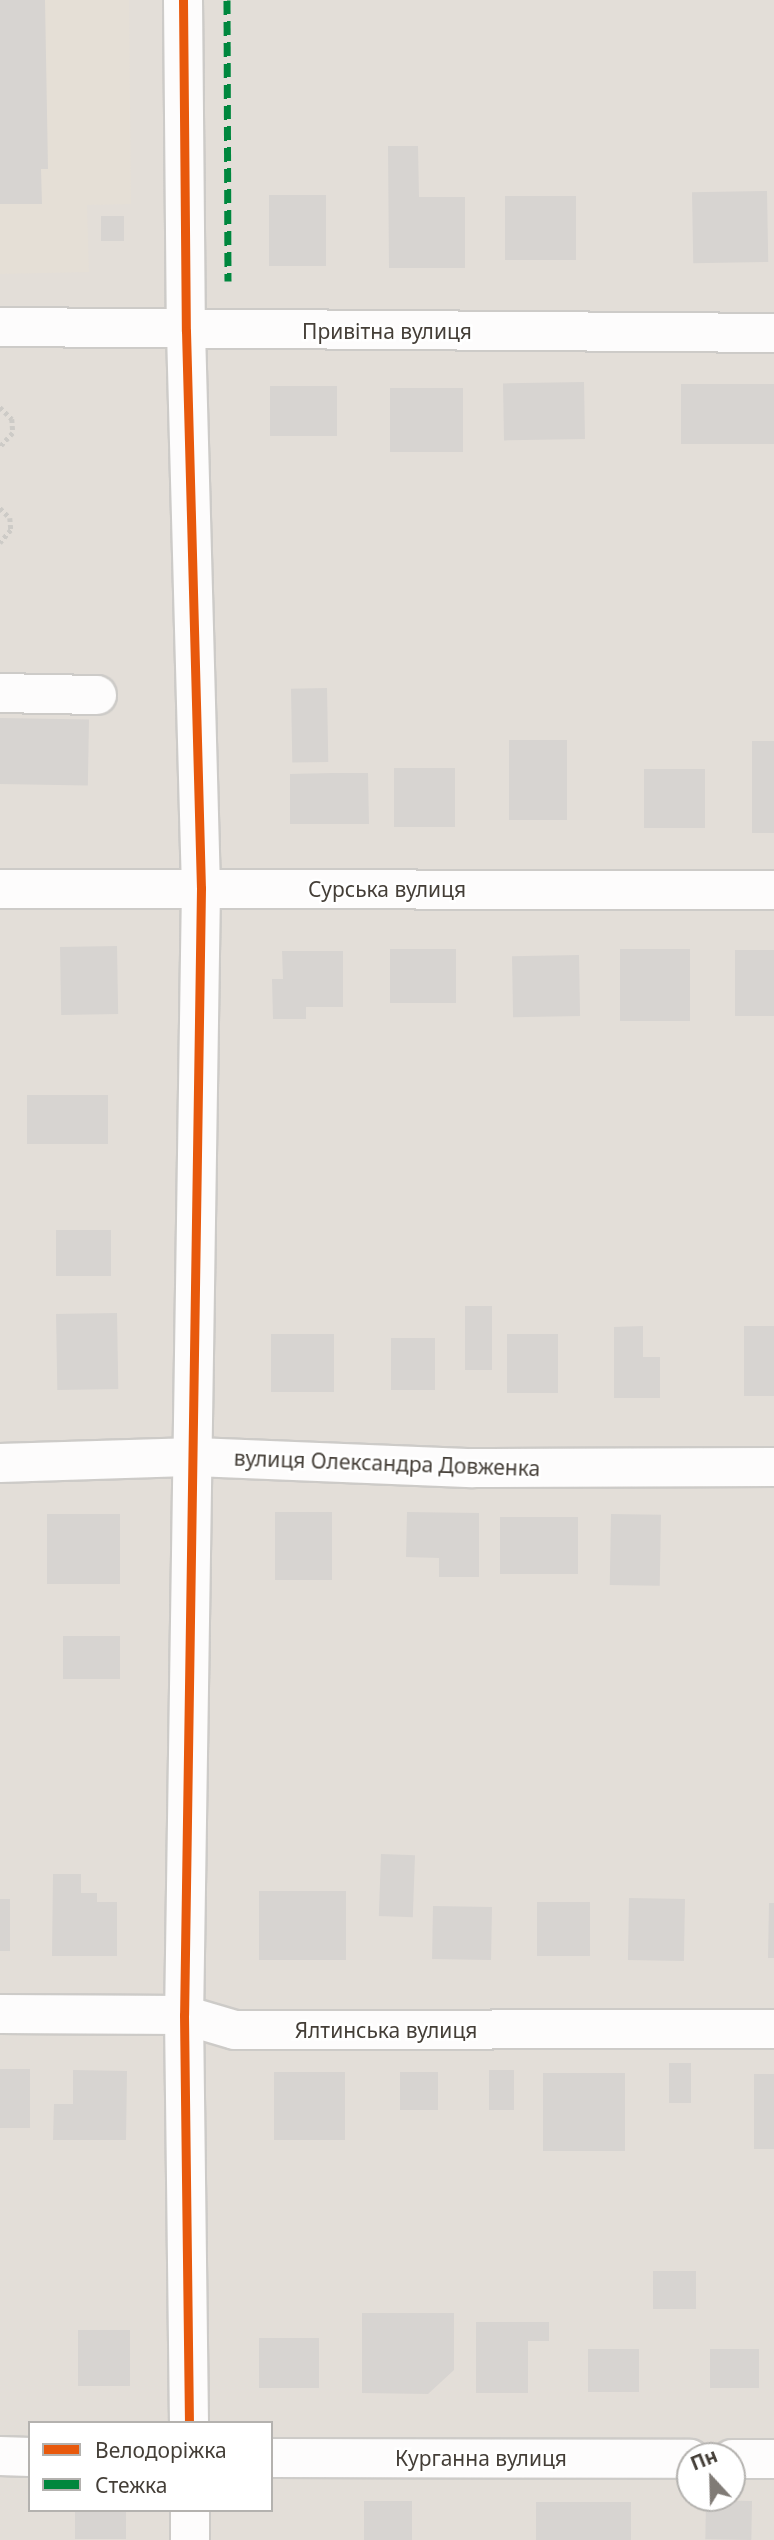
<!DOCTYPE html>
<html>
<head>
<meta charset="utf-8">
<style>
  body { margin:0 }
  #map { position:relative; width:774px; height:2540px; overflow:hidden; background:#efedea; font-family:"Noto Sans",sans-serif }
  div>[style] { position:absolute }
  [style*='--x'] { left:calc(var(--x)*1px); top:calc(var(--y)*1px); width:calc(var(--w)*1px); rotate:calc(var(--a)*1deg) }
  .residential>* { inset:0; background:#e3ded8 }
  .education>* { inset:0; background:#e5dfd6 }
  .building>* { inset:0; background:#d7d4d1; transform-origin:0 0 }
  .path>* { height:4.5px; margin-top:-2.25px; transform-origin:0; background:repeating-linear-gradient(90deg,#cdcbc7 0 3.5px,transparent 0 7px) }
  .roads { filter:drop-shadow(2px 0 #cdcbc8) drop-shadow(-2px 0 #cdcbc8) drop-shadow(0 2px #cdcbc8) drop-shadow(0 -2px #cdcbc8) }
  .minor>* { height:38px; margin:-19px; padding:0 19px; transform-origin:19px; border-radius:19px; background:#fdfcfc }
  .quiet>* { height:7px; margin-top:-3.5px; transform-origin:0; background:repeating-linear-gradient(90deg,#00873e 0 14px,transparent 0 21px) }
  .cycleway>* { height:9px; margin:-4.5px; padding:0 4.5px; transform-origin:4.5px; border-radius:4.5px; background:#e8590c }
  span { translate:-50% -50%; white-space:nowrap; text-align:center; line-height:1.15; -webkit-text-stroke:5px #fff; paint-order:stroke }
  .street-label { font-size:21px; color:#443e37 }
  .legend { position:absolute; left:28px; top:2421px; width:245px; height:91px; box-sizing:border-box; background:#fff; border:2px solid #b4b2af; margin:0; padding:9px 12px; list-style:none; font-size:21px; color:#443e37 }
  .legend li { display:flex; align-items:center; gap:14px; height:35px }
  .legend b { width:35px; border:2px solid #b4b2af }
  .north { position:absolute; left:676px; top:2442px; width:70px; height:70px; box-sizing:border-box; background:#fff; border:2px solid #b4b2af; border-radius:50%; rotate:338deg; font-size:19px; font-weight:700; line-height:28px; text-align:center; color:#443e37 }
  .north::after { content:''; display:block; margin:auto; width:24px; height:32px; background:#807b76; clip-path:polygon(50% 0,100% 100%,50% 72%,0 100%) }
</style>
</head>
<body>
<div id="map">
  <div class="residential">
    <i style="clip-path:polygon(evenodd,0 0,774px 0,774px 2540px,0 2540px,0 0,30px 2423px,271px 2423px,271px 2510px,30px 2510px,30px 2423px,0 0,690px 2456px,732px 2456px,732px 2498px,690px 2498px,690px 2456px)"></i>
  </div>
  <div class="education">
    <i style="clip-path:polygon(0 0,129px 0,131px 204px,87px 205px,89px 272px,0 274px)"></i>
  </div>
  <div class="building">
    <i style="clip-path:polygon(0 0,45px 0,48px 169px,41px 169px,42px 204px,0 204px)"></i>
    <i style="clip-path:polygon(388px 146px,418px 146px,419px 197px,465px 197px,465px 268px,389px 268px)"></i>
    <i style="left:767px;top:191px;width:71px;height:75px;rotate:89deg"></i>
    <i style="left:326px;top:195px;width:71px;height:57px;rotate:90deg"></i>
    <i style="left:576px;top:196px;width:64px;height:71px;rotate:90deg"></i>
    <i style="left:101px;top:216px;width:23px;height:25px"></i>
    <i style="left:584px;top:382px;width:57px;height:81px;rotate:89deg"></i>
    <i style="left:774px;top:384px;width:60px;height:93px;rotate:90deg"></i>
    <i style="left:270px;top:386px;width:67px;height:50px"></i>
    <i style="left:463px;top:388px;width:64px;height:73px;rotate:90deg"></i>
    <i style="left:327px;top:688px;width:74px;height:36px;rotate:89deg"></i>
    <i style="left:0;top:718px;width:89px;height:66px;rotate:1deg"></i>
    <i style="left:567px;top:740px;width:80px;height:58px;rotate:90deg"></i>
    <i style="left:752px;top:741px;width:22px;height:92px"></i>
    <i style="left:455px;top:768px;width:59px;height:61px;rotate:90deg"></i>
    <i style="left:705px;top:769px;width:59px;height:61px;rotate:90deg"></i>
    <i style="clip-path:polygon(332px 773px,368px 773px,369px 824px,290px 824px,290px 774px)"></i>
    <i style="left:117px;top:946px;width:68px;height:57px;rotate:89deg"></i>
    <i style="left:456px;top:949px;width:54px;height:66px;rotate:90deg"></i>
    <i style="left:620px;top:949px;width:70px;height:72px"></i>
    <i style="left:774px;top:950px;width:66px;height:39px;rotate:90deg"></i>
    <i style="clip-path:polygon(282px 951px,343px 951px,343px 1007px,306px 1007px,306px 1019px,273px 1019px,272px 979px,283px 979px)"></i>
    <i style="left:579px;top:955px;width:61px;height:67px;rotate:89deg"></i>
    <i style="left:27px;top:1095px;width:81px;height:49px"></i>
    <i style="left:111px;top:1230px;width:46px;height:55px;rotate:90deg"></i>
    <i style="left:465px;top:1306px;width:27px;height:64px"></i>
    <i style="left:117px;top:1313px;width:76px;height:61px;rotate:89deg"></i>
    <i style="clip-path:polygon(643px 1326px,643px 1357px,660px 1357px,660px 1398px,614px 1398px,614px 1327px)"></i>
    <i style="left:774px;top:1326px;width:70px;height:30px;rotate:90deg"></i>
    <i style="left:271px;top:1334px;width:63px;height:58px"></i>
    <i style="left:558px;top:1334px;width:59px;height:51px;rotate:90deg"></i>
    <i style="left:391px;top:1338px;width:44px;height:52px"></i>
    <i style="left:275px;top:1512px;width:57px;height:68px"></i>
    <i style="clip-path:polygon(407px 1512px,479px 1513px,479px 1577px,439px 1577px,439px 1558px,406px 1557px)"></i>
    <i style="left:47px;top:1514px;width:73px;height:70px"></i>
    <i style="left:611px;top:1514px;width:50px;height:71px;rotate:1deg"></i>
    <i style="left:500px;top:1517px;width:78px;height:57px"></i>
    <i style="left:63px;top:1636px;width:57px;height:43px"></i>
    <i style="left:381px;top:1854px;width:34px;height:62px;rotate:2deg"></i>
    <i style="clip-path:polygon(53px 1874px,81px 1874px,81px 1893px,97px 1893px,97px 1902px,117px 1902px,117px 1956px,52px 1956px)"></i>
    <i style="left:259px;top:1891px;width:87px;height:69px"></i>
    <i style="left:629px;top:1898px;width:56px;height:62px;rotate:1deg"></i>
    <i style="left:0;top:1899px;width:10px;height:52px"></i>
    <i style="left:537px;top:1902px;width:53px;height:54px"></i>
    <i style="clip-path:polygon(769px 1903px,774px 1903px,774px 1958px,768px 1958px)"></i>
    <i style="left:433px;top:1906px;width:59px;height:53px;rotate:1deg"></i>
    <i style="left:669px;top:2063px;width:22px;height:40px"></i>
    <i style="left:0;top:2069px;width:30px;height:59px"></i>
    <i style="clip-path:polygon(73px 2070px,127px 2071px,126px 2140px,53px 2140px,54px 2104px,73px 2104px)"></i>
    <i style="left:489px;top:2070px;width:25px;height:40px"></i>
    <i style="left:274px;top:2072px;width:71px;height:68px"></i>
    <i style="left:400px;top:2072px;width:38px;height:38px"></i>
    <i style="left:543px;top:2073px;width:82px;height:78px"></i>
    <i style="left:754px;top:2074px;width:20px;height:75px"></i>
    <i style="left:653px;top:2271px;width:43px;height:38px"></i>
    <i style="clip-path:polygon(362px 2313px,454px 2313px,454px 2370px,428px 2394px,362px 2393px)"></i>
    <i style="clip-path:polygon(476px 2322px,549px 2322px,549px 2341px,528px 2341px,528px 2393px,476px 2393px)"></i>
    <i style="left:78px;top:2330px;width:52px;height:56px"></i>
    <i style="left:259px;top:2338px;width:60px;height:50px"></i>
    <i style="left:588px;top:2349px;width:51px;height:43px"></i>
    <i style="left:710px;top:2349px;width:49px;height:39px"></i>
    <i style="left:364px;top:2501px;width:48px;height:39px"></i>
    <i style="left:752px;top:2501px;width:39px;height:46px;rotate:91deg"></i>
    <i style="left:536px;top:2502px;width:95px;height:38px"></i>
    <i style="left:75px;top:2510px;width:51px;height:29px"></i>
  </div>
  <div class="path">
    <i style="--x:0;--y:407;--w:17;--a:45"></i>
    <i style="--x:12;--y:419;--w:14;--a:86"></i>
    <i style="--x:13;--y:433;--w:19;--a:133"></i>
    <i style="--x:0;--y:508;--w:14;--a:45"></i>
    <i style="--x:10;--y:518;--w:12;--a:85"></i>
    <i style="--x:11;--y:530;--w:17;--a:130"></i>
  </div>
  <div class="roads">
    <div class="minor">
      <i style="--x:183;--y:0;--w:331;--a:89.5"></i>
      <i style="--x:186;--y:331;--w:557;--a:88.46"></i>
      <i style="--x:201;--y:888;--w:1127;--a:90.86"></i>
      <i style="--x:184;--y:2015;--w:408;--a:89.3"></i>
      <i style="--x:0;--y:327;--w:774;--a:0.44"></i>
      <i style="--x:0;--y:693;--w:97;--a:1.2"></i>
      <i style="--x:0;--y:889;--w:774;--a:0.07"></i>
      <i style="--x:0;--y:1463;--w:195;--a:-1.8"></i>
      <i style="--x:195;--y:1457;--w:278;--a:2.3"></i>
      <i style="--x:473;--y:1468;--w:301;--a:-0.2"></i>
      <i style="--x:0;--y:2014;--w:184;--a:0.3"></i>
      <i style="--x:184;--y:2015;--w:53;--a:16.4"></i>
      <i style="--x:235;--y:2030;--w:539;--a:-0.11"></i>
      <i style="--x:0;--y:2456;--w:30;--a:2"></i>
      <i style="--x:271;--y:2458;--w:419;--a:0.1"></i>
      <i style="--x:732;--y:2459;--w:42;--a:0"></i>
      <i style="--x:190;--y:2510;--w:30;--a:90"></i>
    </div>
  </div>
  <div class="quiet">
    <i style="--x:227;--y:0;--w:281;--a:89.8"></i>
  </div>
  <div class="cycleway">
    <i style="--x:183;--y:0;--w:331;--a:89.5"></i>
    <i style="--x:186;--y:331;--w:557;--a:88.46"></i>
    <i style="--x:201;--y:888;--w:1127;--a:90.86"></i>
    <i style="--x:184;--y:2015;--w:408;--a:89.3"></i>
  </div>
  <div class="street-label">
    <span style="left:387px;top:331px">Привітна вулиця</span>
    <span style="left:387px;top:889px">Сурська вулиця</span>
    <span style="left:387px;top:1463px;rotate:2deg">вулиця Олександра Довженка</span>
    <span style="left:386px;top:2030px">Ялтинська вулиця</span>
    <span style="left:481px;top:2458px">Курганна вулиця</span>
  </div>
  <ul class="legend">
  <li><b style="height:9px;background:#e8590c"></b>Велодоріжка</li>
  <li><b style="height:9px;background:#00873e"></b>Стежка</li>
  </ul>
  <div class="north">Пн</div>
</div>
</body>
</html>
